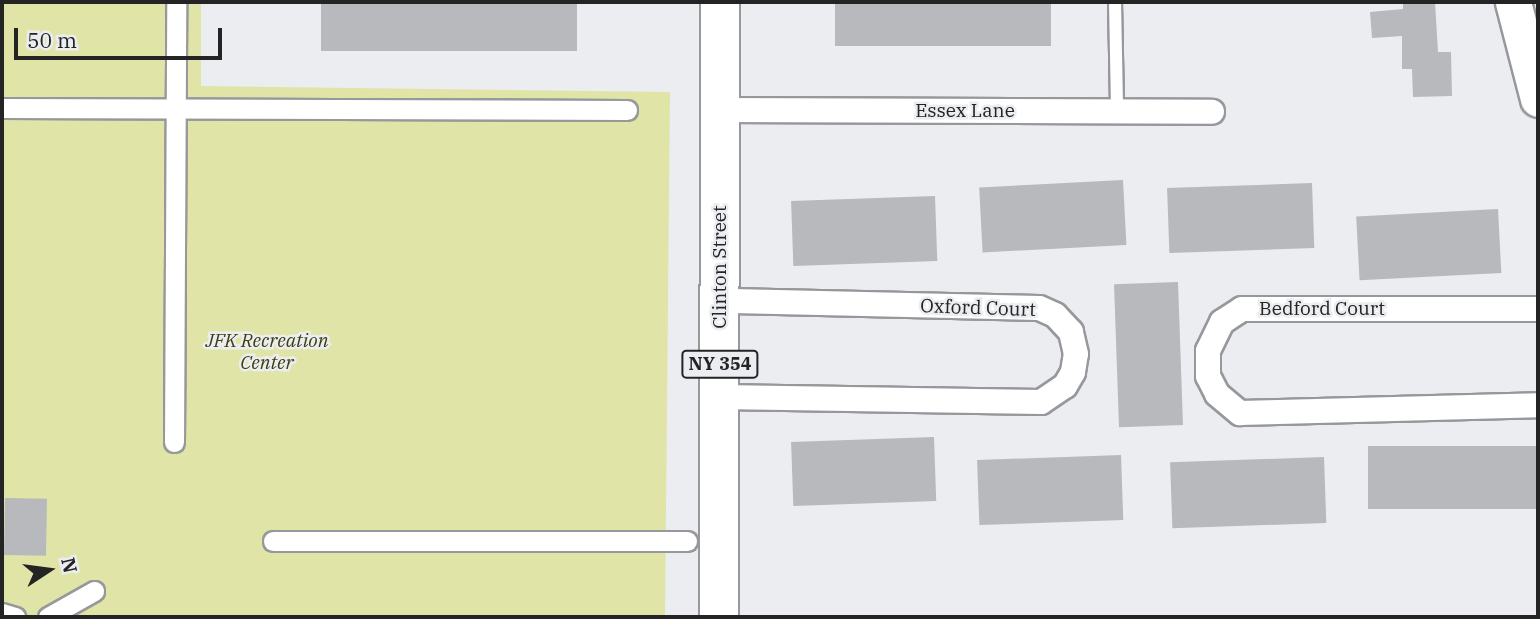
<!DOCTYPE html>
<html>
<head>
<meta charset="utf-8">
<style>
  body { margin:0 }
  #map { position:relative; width:1540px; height:619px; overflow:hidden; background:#ebedf0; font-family:"IBM Plex Serif",serif }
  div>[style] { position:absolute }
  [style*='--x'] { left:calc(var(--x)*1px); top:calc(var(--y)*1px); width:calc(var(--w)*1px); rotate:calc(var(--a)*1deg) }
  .green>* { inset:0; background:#e0e5a7 }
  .building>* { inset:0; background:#b7b9bc; transform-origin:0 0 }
  .roads { filter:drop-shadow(2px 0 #96989b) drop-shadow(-2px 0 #96989b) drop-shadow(0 2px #96989b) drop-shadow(0 -2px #96989b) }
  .service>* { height:12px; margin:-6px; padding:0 6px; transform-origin:6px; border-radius:6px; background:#fff }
  .pedestrian>* { height:19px; margin:-9.5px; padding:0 9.5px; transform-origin:9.5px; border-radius:9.5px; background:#fff }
  .minor>* { height:24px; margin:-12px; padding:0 12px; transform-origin:12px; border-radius:12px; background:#fff }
  .secondary>* { height:35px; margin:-17.5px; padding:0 17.5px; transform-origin:17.5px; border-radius:17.5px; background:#fff }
  .primary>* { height:38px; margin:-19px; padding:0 19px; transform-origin:19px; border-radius:19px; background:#fff }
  span { translate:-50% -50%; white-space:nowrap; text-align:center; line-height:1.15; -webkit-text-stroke:5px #ebedf0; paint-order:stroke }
  .shield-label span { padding:2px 5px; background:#ebedf0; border:2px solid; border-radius:5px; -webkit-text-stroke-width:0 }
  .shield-label { font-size:18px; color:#242425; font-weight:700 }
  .street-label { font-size:19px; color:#242425 }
  .park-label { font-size:19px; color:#3d3f0e; font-style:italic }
  .frame { position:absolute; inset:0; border:4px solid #242425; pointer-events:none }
  .north { position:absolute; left:14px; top:535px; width:70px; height:70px; -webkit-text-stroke:5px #ebedf0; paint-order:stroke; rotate:77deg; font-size:19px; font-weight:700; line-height:28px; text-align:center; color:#242425 }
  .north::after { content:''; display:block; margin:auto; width:24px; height:32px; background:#242425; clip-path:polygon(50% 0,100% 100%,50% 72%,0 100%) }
  .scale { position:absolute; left:14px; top:28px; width:208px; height:32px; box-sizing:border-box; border:4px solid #242425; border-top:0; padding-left:9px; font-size:21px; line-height:24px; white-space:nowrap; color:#242425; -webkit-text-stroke:5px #ebedf0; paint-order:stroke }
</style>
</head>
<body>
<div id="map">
  <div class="green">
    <i style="clip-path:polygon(2px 2px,201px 2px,201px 86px,670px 92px,665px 617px,2px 617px)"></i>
  </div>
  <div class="building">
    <i style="left:321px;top:2px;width:256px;height:49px"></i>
    <i style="left:835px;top:2px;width:216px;height:44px"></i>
    <i style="clip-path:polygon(1403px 2px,1435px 2px,1438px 52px,1451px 52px,1452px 96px,1413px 97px,1412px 69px,1402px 69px,1402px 36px,1372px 38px,1370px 12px,1403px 9px)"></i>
    <i style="left:1123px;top:180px;width:65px;height:144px;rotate:87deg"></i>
    <i style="left:1312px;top:183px;width:65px;height:145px;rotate:88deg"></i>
    <i style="left:935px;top:196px;width:65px;height:144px;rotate:88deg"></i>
    <i style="left:1498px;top:209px;width:64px;height:142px;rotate:87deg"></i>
    <i style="left:1178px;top:282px;width:143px;height:64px;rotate:88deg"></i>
    <i style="left:934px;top:437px;width:64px;height:143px;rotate:88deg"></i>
    <i style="left:1538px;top:446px;width:63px;height:170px;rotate:90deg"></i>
    <i style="left:1121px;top:455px;width:65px;height:144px;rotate:88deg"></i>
    <i style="left:1324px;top:457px;width:66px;height:154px;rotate:88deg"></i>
    <i style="left:5px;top:498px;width:42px;height:57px;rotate:1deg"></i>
  </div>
  <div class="roads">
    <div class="service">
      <i style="--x:1115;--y:2;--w:109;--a:88.9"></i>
    </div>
    <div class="pedestrian">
      <i style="--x:2;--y:108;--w:625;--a:0.18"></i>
      <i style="--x:174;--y:442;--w:440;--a:-89.7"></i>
      <i style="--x:273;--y:541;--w:414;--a:0"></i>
      <i style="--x:2;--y:613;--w:14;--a:17"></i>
      <i style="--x:48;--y:617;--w:53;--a:-29.5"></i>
    </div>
    <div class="minor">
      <i style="--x:718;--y:110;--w:494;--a:0.2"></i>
      <i style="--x:1538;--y:309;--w:296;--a:180"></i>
      <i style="--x:1242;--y:309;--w:24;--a:147"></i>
      <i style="--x:1222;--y:322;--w:32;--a:116"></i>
      <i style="--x:1208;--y:351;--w:25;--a:90"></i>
      <i style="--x:1208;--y:376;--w:20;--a:63"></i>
      <i style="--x:1217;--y:394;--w:30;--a:40"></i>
      <i style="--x:1240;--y:413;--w:298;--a:-1.5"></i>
      <i style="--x:720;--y:397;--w:321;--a:0.9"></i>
      <i style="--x:1041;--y:402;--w:29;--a:-34"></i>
      <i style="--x:1065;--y:386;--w:16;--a:-60"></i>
      <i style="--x:1073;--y:372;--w:18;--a:-81"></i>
      <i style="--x:1076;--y:354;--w:23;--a:-103"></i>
      <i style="--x:1071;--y:332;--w:23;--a:-133"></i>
      <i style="--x:1055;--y:315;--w:17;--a:-156"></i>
      <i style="--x:1039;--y:308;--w:318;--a:-178.7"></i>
    </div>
    <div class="secondary">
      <i style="--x:1513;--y:2;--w:100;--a:75.5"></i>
    </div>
    <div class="primary">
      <i style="--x:719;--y:617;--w:615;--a:-89.91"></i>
    </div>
  </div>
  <div class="shield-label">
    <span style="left:720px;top:364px">NY 354</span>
  </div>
  <div class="street-label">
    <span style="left:965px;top:111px">Essex Lane</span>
    <span style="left:720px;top:267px;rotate:-90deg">Clinton Street</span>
    <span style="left:978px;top:308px;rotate:2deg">Oxford Court</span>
    <span style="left:1322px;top:309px">Bedford Court</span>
  </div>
  <div class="park-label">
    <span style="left:267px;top:352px">JFK Recreation<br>Center</span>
  </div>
  <div class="frame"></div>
  <div class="north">N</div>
  <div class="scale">50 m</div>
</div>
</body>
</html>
